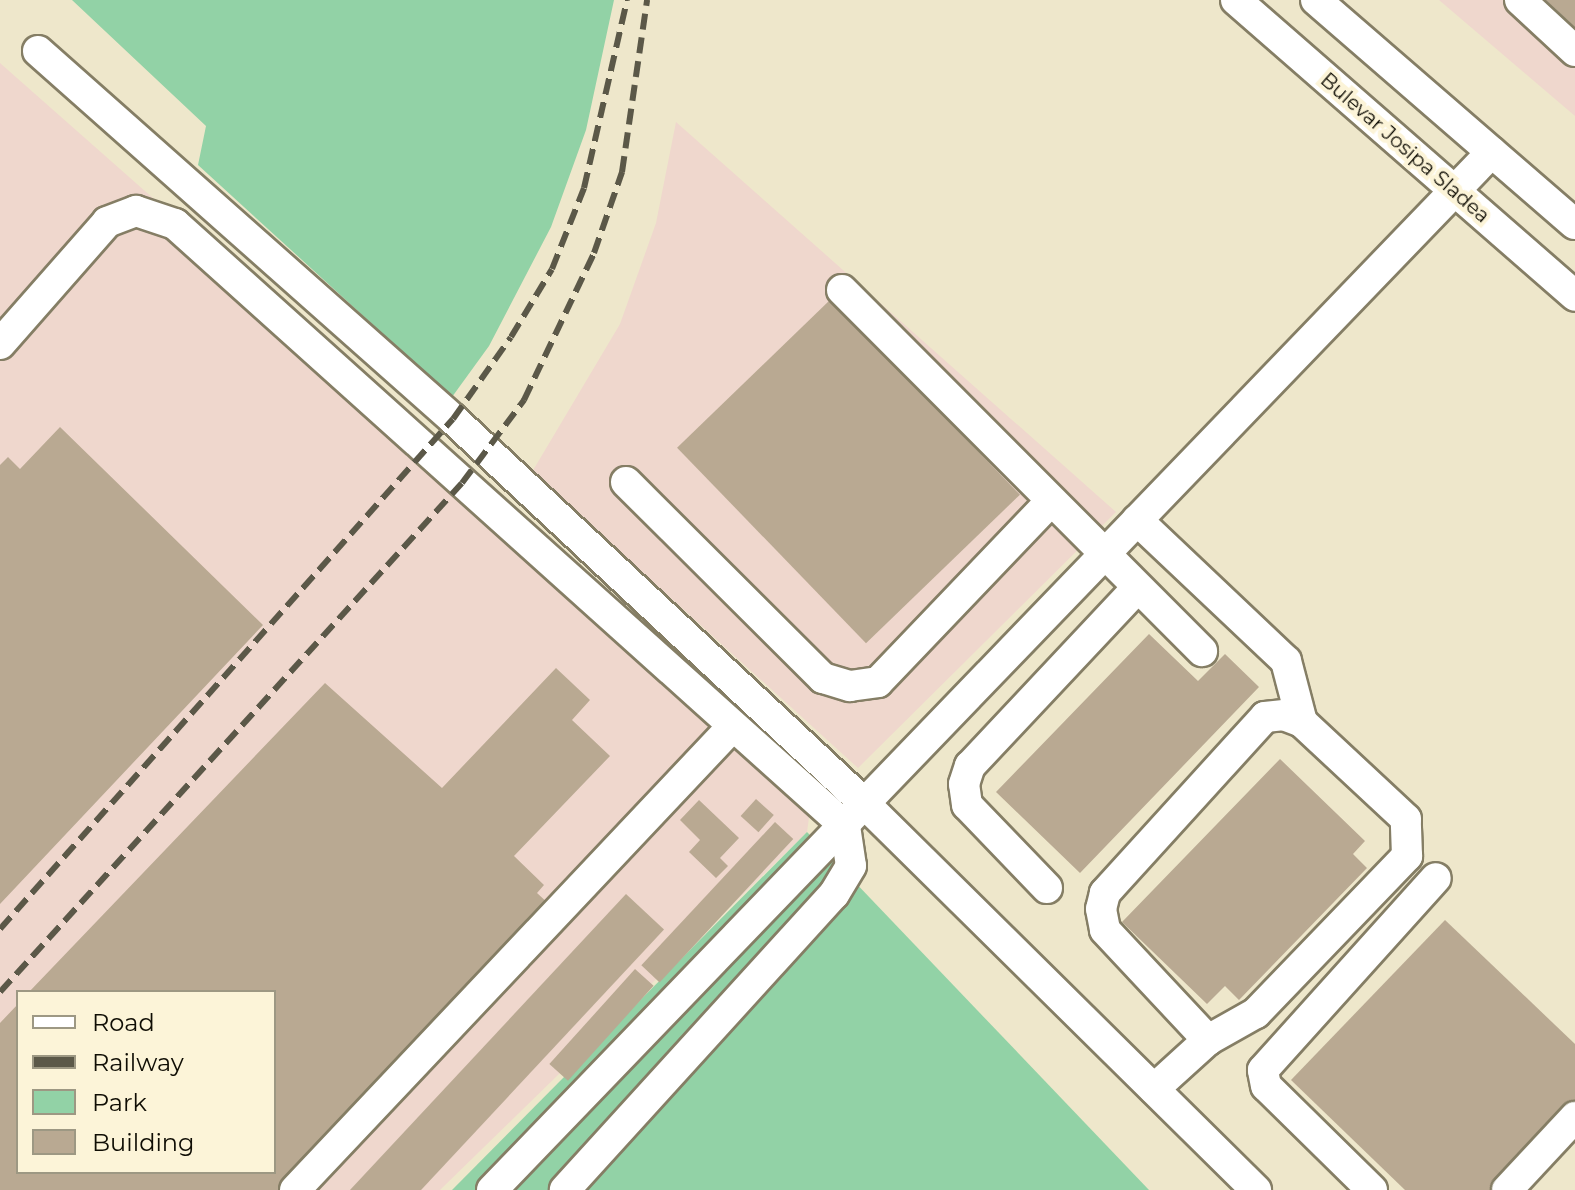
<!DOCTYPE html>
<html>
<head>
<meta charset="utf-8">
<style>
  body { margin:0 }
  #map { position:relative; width:1575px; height:1190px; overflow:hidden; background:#eee7cb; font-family:Montserrat,sans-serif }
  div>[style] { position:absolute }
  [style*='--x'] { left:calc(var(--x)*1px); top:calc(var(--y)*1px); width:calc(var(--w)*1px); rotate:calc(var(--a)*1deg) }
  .industrial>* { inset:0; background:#efd7cd }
  .green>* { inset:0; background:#92d2a6 }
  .building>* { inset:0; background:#b9a992; transform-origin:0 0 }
  .roads { filter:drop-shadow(2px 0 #857e65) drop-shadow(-2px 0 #857e65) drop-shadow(0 2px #857e65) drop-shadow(0 -2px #857e65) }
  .minor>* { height:30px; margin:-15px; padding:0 15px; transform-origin:15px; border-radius:15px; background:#fff }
  .rail>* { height:6px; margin-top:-3px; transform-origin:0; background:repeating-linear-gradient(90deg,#5b5848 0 16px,transparent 0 24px) }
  span { translate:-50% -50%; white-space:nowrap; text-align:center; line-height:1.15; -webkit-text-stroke:8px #fcf4d8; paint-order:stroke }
  .street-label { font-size:20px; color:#0f0d04 }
  .legend { position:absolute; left:16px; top:990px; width:260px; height:184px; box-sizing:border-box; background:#fcf4d8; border:2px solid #9d9883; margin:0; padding:10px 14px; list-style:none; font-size:24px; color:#0f0d04 }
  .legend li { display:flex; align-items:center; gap:16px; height:40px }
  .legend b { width:40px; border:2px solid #9d9883 }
</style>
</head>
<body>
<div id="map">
  <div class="industrial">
    <i style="clip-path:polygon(1439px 0,1575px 0,1575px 116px)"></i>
    <i style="clip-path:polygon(evenodd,0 63px,814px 782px,807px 832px,440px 1190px,0 1190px,0 63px,18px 992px,274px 992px,274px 1172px,18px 1172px,18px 992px)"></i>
    <i style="clip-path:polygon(676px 122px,1116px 512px,858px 768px,532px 472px,620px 324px,656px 223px)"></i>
  </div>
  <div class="green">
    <i style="clip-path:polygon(72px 0,614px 0,586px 130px,551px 227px,489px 346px,452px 397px,198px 165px,206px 126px)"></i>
    <i style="clip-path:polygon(807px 832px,1149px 1190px,452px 1190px)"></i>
  </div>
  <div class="building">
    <i style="clip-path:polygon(1546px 0,1575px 0,1575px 27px)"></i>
    <i style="left:831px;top:299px;width:272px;height:214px;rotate:46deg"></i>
    <i style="clip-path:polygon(60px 427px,263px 625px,0 904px,0 465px,8px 457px,20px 469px)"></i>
    <i style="clip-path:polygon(1149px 634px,1198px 681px,1225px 654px,1259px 687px,1080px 873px,996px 792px)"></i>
    <i style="clip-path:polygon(556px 668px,590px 700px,572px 720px,610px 756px,514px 856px,544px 885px,537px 893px,550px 905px,278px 1190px,0 1190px,0 1023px,18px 1004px,18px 1172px,274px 1172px,274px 992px,29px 992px,325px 683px,442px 788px)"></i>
    <i style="clip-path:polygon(1280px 759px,1365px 841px,1353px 854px,1367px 868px,1239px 1000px,1225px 986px,1207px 1004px,1122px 922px)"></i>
    <i style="left:756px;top:799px;width:24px;height:23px;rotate:42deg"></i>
    <i style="clip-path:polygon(699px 800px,739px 838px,720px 858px,728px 866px,716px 878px,689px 852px,700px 840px,680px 820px)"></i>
    <i style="left:775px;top:822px;width:25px;height:196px;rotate:43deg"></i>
    <i style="left:626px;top:894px;width:52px;height:410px;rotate:43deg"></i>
    <i style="clip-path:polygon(1445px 920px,1575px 1044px,1575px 1107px,1495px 1190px,1405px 1190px,1291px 1080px)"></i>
    <i style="left:635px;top:969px;width:25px;height:128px;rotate:42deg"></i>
  </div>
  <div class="roads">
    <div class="minor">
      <i style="--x:1236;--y:0;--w:450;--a:41.1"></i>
      <i style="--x:1316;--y:0;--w:342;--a:40.9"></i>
      <i style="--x:1520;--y:0;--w:75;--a:42.8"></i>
      <i style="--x:38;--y:51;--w:555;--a:41.56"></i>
      <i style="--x:453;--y:419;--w:562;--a:43.05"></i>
      <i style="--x:864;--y:803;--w:551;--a:44.63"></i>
      <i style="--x:842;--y:290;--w:510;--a:45.08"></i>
      <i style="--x:0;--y:344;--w:162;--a:-48.7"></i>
      <i style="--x:107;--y:222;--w:31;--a:-21"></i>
      <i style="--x:136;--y:211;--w:41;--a:18.4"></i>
      <i style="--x:175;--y:224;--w:901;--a:41.94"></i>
      <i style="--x:845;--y:826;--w:40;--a:81.5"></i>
      <i style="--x:851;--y:866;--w:33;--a:121"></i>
      <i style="--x:834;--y:894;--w:400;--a:132.3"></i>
      <i style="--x:626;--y:482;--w:278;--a:44.9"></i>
      <i style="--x:823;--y:678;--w:28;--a:17"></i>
      <i style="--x:850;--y:686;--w:28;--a:-8"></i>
      <i style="--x:878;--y:682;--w:250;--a:-46.3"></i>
      <i style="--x:1137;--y:520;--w:205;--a:43.4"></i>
      <i style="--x:1286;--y:661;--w:63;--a:75.3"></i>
      <i style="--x:1047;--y:888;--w:115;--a:-133.9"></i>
      <i style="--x:967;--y:805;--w:21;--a:-98"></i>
      <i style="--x:964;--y:784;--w:19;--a:-72"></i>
      <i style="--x:970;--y:766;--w:244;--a:-46.8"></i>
      <i style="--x:1154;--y:1089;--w:73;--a:-42.2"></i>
      <i style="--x:1208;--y:1040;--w:55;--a:-29.4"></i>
      <i style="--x:1256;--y:1013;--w:218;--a:-46.1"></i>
      <i style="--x:1407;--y:856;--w:37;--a:-92"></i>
      <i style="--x:1406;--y:819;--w:142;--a:-137"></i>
      <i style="--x:1302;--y:722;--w:19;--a:-159"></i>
      <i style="--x:1284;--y:715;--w:19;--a:174"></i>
      <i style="--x:1265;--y:717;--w:238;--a:132.3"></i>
      <i style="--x:1105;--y:893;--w:16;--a:104"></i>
      <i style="--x:1101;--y:909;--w:21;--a:79"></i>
      <i style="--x:1105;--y:930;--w:151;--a:46.9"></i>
      <i style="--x:295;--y:1190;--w:638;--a:-46.65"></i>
      <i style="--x:492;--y:1190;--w:1441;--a:-46.07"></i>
      <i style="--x:1372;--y:1190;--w:148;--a:-135.5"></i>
      <i style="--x:1266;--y:1086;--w:16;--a:-101"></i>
      <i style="--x:1263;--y:1070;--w:258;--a:-48"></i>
      <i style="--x:1507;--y:1190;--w:100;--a:-47"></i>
    </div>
  </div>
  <div class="rail">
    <i style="--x:0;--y:929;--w:682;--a:-48.39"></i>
    <i style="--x:453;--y:419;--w:100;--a:-54.7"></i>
    <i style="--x:511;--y:337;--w:79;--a:-58.9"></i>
    <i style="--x:552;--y:269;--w:87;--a:-68.4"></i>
    <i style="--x:584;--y:188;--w:193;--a:-77.1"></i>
    <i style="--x:0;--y:992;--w:687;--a:-47.77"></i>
    <i style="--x:462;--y:483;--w:104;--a:-53.2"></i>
    <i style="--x:524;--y:400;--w:163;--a:-64.5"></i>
    <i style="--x:594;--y:253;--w:86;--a:-70.9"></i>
    <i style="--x:622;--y:172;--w:174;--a:-81.7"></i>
  </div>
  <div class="street-label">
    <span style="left:1405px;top:148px;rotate:41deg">Bulevar Josipa Sladea</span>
  </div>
  <ul class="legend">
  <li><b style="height:10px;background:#fff"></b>Road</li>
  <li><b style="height:10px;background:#5b5848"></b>Railway</li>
  <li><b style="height:22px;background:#92d2a6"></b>Park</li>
  <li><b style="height:22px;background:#b9a992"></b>Building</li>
  </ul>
</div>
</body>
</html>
